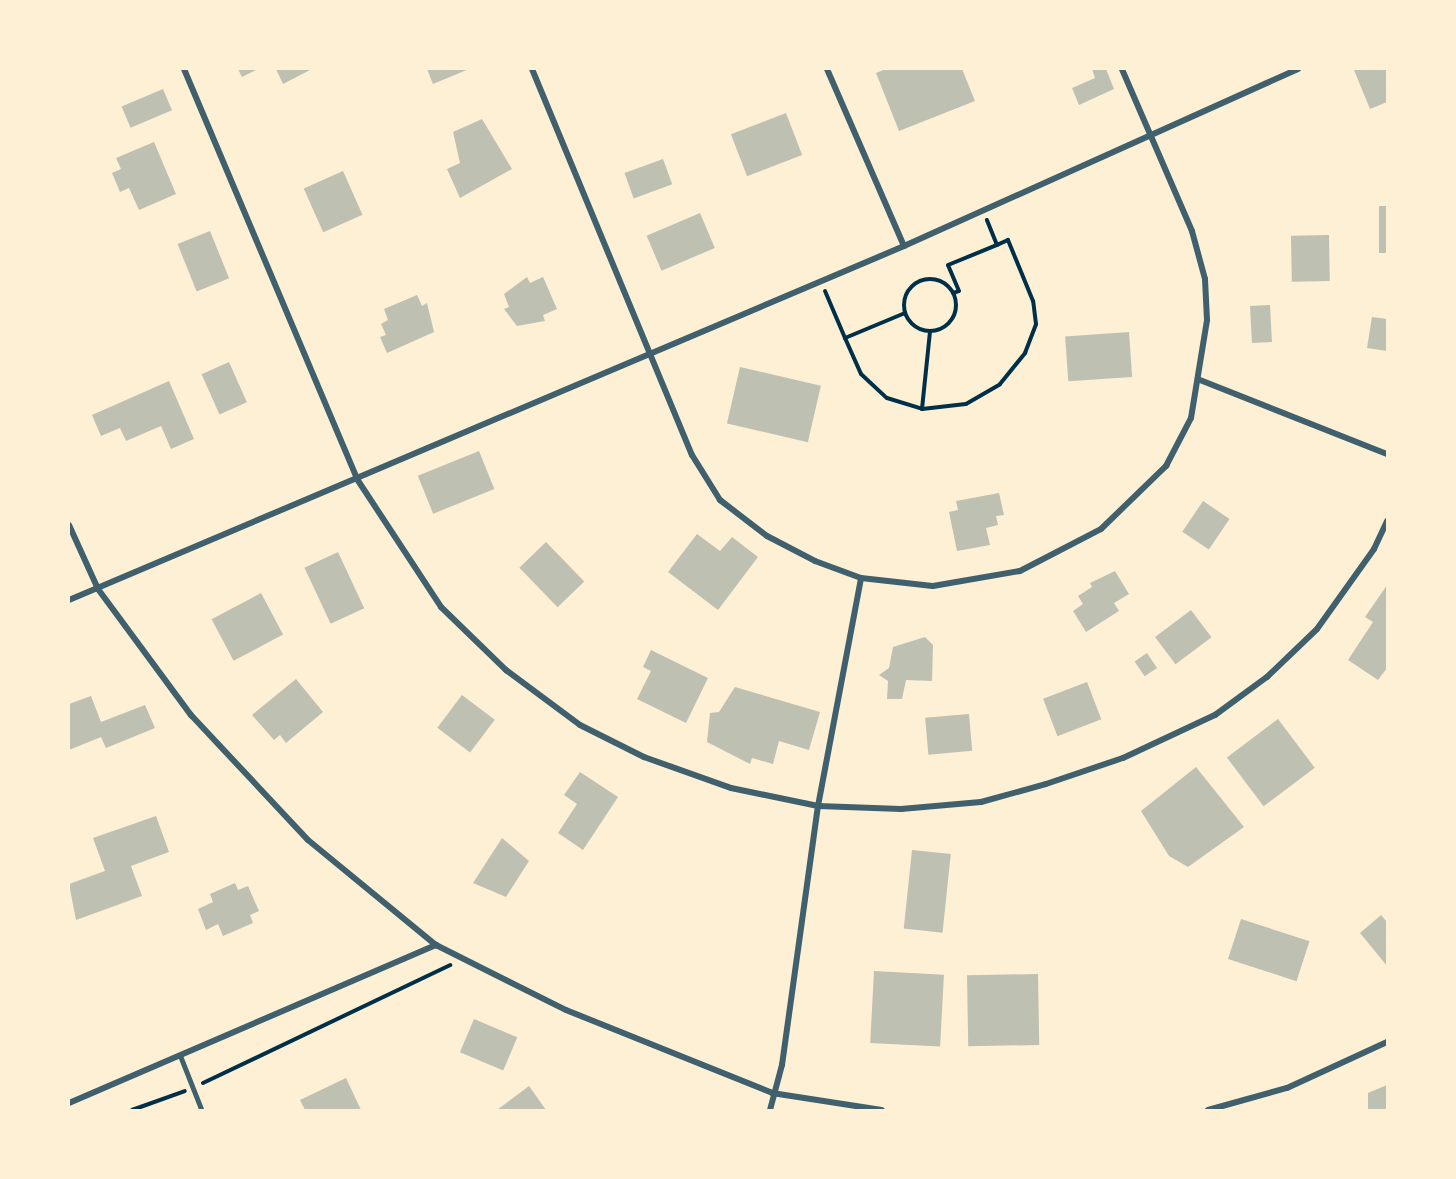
<!DOCTYPE html>
<html>
<head>
<meta charset="utf-8">
<style>
  body { margin:0 }
  #map { position:relative; width:1456px; height:1179px; overflow:hidden; background:#fdf0d5; font-family:Commissioner,sans-serif }
  div>[style] { position:absolute }
  [style*='--x'] { left:calc(var(--x)*1px); top:calc(var(--y)*1px); width:calc(var(--w)*1px); rotate:calc(var(--a)*1deg) }
  .building>* { inset:0; background:#bec0b2; transform-origin:0 0 }
  .path>* { height:4px; margin:-2px; padding:0 2px; transform-origin:2px; border-radius:2px; background:#003049 }
  .path>.ring { margin:-2px; padding:0; box-sizing:content-box; background:none; border:4px solid #003049; border-radius:50% }
  .service>* { height:4.5px; margin:-2.25px; padding:0 2.25px; transform-origin:2.25px; border-radius:2.25px; background:#3f606c }
  .minor>* { height:6px; margin:-3px; padding:0 3px; transform-origin:3px; border-radius:3px; background:#3f606c }
  span { translate:-50% -50%; white-space:nowrap; text-align:center; line-height:1.15; -webkit-text-stroke:5px #fdf0d5; paint-order:stroke }
  .frame { position:absolute; inset:0; border:70px solid #fdf0d5; pointer-events:none }
</style>
</head>
<body>
<div id="map">
  <div class="building">
    <i style="clip-path:polygon(238px 69px,258px 69px,242px 77px)"></i>
    <i style="clip-path:polygon(276px 69px,312px 69px,283px 84px)"></i>
    <i style="clip-path:polygon(427px 69px,469px 69px,433px 84px)"></i>
    <i style="clip-path:polygon(886px 69px,962px 69px,975px 101px,899px 131px,876px 73px)"></i>
    <i style="clip-path:polygon(1092px 69px,1106px 69px,1114px 89px,1079px 105px,1072px 88px,1095px 78px)"></i>
    <i style="clip-path:polygon(1387px 69px,1387px 102px,1370px 109px,1354px 70px)"></i>
    <i style="left:163px;top:89px;width:23px;height:45px;rotate:67deg"></i>
    <i style="left:786px;top:113px;width:45px;height:59px;rotate:69deg"></i>
    <i style="clip-path:polygon(482px 119px,512px 169px,460px 198px,447px 169px,460px 163px,453px 132px)"></i>
    <i style="clip-path:polygon(154px 142px,176px 194px,139px 210px,129px 188px,120px 192px,112px 173px,121px 169px,116px 158px)"></i>
    <i style="left:663px;top:159px;width:27px;height:41px;rotate:70deg"></i>
    <i style="left:343px;top:171px;width:48px;height:43px;rotate:66deg"></i>
    <i style="left:1379px;top:206px;width:8px;height:47px"></i>
    <i style="left:700px;top:213px;width:38px;height:58px;rotate:67deg"></i>
    <i style="left:210px;top:231px;width:51px;height:35px;rotate:68deg"></i>
    <i style="left:1329px;top:235px;width:46px;height:38px;rotate:89deg"></i>
    <i style="clip-path:polygon(527px 277px,530px 283px,543px 277px,557px 309px,543px 315px,545px 321px,517px 326px,504px 309px,509px 307px,504px 294px)"></i>
    <i style="clip-path:polygon(417px 295px,422px 306px,427px 303px,434px 332px,387px 353px,380px 337px,386px 335px,381px 324px,388px 320px,384px 309px)"></i>
    <i style="left:1270px;top:305px;width:37px;height:20px;rotate:87deg"></i>
    <i style="clip-path:polygon(1372px 317px,1387px 319px,1387px 351px,1367px 348px)"></i>
    <i style="left:1129px;top:332px;width:45px;height:64px;rotate:86deg"></i>
    <i style="left:229px;top:362px;width:44px;height:30px;rotate:66deg"></i>
    <i style="left:740px;top:367px;width:83px;height:58px;rotate:13deg"></i>
    <i style="clip-path:polygon(169px 381px,194px 439px,171px 449px,161px 426px,126px 441px,120px 428px,101px 436px,92px 415px)"></i>
    <i style="left:479px;top:451px;width:41px;height:66px;rotate:68deg"></i>
    <i style="clip-path:polygon(999px 493px,1004px 515px,996px 516px,998px 525px,986px 528px,990px 545px,957px 551px,949px 512px,958px 510px,956px 501px)"></i>
    <i style="left:1203px;top:501px;width:32px;height:37px;rotate:34deg"></i>
    <i style="clip-path:polygon(697px 534px,720px 551px,732px 537px,758px 557px,718px 610px,668px 572px)"></i>
    <i style="left:546px;top:542px;width:55px;height:37px;rotate:46deg"></i>
    <i style="left:338px;top:552px;width:62px;height:37px;rotate:65deg"></i>
    <i style="clip-path:polygon(1115px 571px,1129px 594px,1114px 603px,1119px 611px,1086px 632px,1073px 611px,1083px 604px,1078px 596px,1092px 587px,1090px 583px)"></i>
    <i style="clip-path:polygon(1387px 585px,1387px 668px,1378px 680px,1348px 660px,1373px 622px,1365px 617px)"></i>
    <i style="left:261px;top:593px;width:47px;height:56px;rotate:62deg"></i>
    <i style="left:1191px;top:610px;width:34px;height:45px;rotate:53deg"></i>
    <i style="clip-path:polygon(925px 637px,933px 645px,932px 681px,906px 680px,902px 699px,887px 699px,888px 681px,879px 675px,889px 668px,893px 647px)"></i>
    <i style="clip-path:polygon(651px 650px,708px 678px,686px 723px,637px 699px,651px 671px,643px 667px)"></i>
    <i style="left:1147px;top:653px;width:18px;height:15px;rotate:56deg"></i>
    <i style="clip-path:polygon(296px 679px,323px 712px,286px 743px,280px 735px,274px 740px,252px 715px)"></i>
    <i style="left:1087px;top:682px;width:40px;height:47px;rotate:69deg"></i>
    <i style="clip-path:polygon(735px 687px,820px 712px,809px 750px,779px 741px,773px 764px,752px 758px,750px 764px,707px 742px,710px 713px,719px 712px)"></i>
    <i style="left:462px;top:695px;width:41px;height:41px;rotate:37deg"></i>
    <i style="clip-path:polygon(91px 696px,101px 722px,145px 705px,155px 728px,106px 748px,101px 737px,69px 750px,69px 704px)"></i>
    <i style="left:969px;top:714px;width:37px;height:44px;rotate:85deg"></i>
    <i style="left:1278px;top:719px;width:61px;height:64px;rotate:53deg"></i>
    <i style="clip-path:polygon(1196px 767px,1244px 827px,1188px 867px,1169px 856px,1141px 811px)"></i>
    <i style="clip-path:polygon(580px 772px,618px 797px,583px 850px,558px 833px,577px 804px,564px 795px)"></i>
    <i style="clip-path:polygon(156px 816px,169px 852px,131px 866px,142px 896px,76px 920px,69px 884px,105px 871px,93px 838px)"></i>
    <i style="clip-path:polygon(502px 838px,529px 861px,506px 897px,473px 883px)"></i>
    <i style="left:912px;top:850px;width:39px;height:79px;rotate:6deg"></i>
    <i style="clip-path:polygon(235px 883px,238px 890px,248px 886px,259px 911px,250px 915px,253px 923px,223px 936px,218px 924px,206px 930px,198px 909px,213px 902px,210px 894px)"></i>
    <i style="clip-path:polygon(1381px 915px,1387px 922px,1387px 966px,1360px 933px)"></i>
    <i style="left:1241px;top:919px;width:72px;height:42px;rotate:18deg"></i>
    <i style="left:874px;top:971px;width:70px;height:72px;rotate:3deg"></i>
    <i style="left:1038px;top:974px;width:71px;height:71px;rotate:89deg"></i>
    <i style="left:474px;top:1019px;width:47px;height:36px;rotate:23deg"></i>
    <i style="clip-path:polygon(346px 1078px,361px 1110px,305px 1110px,300px 1100px)"></i>
    <i style="clip-path:polygon(1387px 1085px,1387px 1110px,1368px 1110px,1368px 1093px)"></i>
    <i style="clip-path:polygon(529px 1086px,546px 1110px,497px 1110px)"></i>
  </div>
  <div class="path">
    <i class="ring" style="left:904px;top:279px;width:48px;height:48px"></i>
    <i style="--x:825;--y:291;--w:51;--a:66.9"></i>
    <i style="--x:845;--y:338;--w:65;--a:-22.6"></i>
    <i style="--x:953;--y:293;--w:6;--a:-18"></i>
    <i style="--x:959;--y:291;--w:28;--a:-113"></i>
    <i style="--x:948;--y:265;--w:53;--a:-22.2"></i>
    <i style="--x:997;--y:245;--w:27;--a:-112"></i>
    <i style="--x:845;--y:338;--w:39;--a:66"></i>
    <i style="--x:861;--y:374;--w:35;--a:43"></i>
    <i style="--x:887;--y:398;--w:37;--a:17"></i>
    <i style="--x:922;--y:409;--w:44;--a:-6.5"></i>
    <i style="--x:966;--y:404;--w:39;--a:-30"></i>
    <i style="--x:1000;--y:384;--w:40;--a:-51"></i>
    <i style="--x:1025;--y:353;--w:31;--a:-69"></i>
    <i style="--x:1036;--y:324;--w:23;--a:-97"></i>
    <i style="--x:1033;--y:301;--w:66;--a:-112.3"></i>
    <i style="--x:1008;--y:240;--w:12;--a:156"></i>
    <i style="--x:922;--y:409;--w:78;--a:-84.1"></i>
    <i style="--x:203;--y:1083;--w:274;--a:-25.5"></i>
    <i style="--x:132;--y:1110;--w:56;--a:-19.7"></i>
  </div>
  <div class="service">
    <i style="--x:181;--y:1057;--w:57;--a:68.4"></i>
  </div>
  <div class="minor">
    <i style="--x:184;--y:69;--w:445;--a:67.1"></i>
    <i style="--x:357;--y:479;--w:153;--a:56.7"></i>
    <i style="--x:441;--y:607;--w:91;--a:44.1"></i>
    <i style="--x:506;--y:670;--w:92;--a:36.6"></i>
    <i style="--x:580;--y:725;--w:72;--a:26.6"></i>
    <i style="--x:644;--y:757;--w:92;--a:19.6"></i>
    <i style="--x:731;--y:788;--w:89;--a:11.7"></i>
    <i style="--x:818;--y:806;--w:83;--a:2.1"></i>
    <i style="--x:901;--y:809;--w:80;--a:-5"></i>
    <i style="--x:981;--y:802;--w:67;--a:-15.5"></i>
    <i style="--x:1046;--y:784;--w:81;--a:-18.7"></i>
    <i style="--x:1123;--y:758;--w:102;--a:-25.1"></i>
    <i style="--x:1215;--y:715;--w:64;--a:-36.2"></i>
    <i style="--x:1267;--y:677;--w:69;--a:-43.8"></i>
    <i style="--x:1317;--y:629;--w:98;--a:-54.5"></i>
    <i style="--x:1374;--y:549;--w:31;--a:-65"></i>
    <i style="--x:532;--y:69;--w:418;--a:67.5"></i>
    <i style="--x:692;--y:455;--w:53;--a:58.1"></i>
    <i style="--x:720;--y:500;--w:59;--a:37.5"></i>
    <i style="--x:767;--y:536;--w:54;--a:27.5"></i>
    <i style="--x:815;--y:561;--w:49;--a:20.3"></i>
    <i style="--x:861;--y:578;--w:72;--a:6.3"></i>
    <i style="--x:933;--y:586;--w:88;--a:-9.8"></i>
    <i style="--x:1020;--y:571;--w:91;--a:-27.4"></i>
    <i style="--x:1101;--y:529;--w:91;--a:-44.1"></i>
    <i style="--x:1166;--y:466;--w:54;--a:-62.5"></i>
    <i style="--x:1191;--y:418;--w:99;--a:-80.7"></i>
    <i style="--x:1207;--y:320;--w:41;--a:-92.8"></i>
    <i style="--x:1205;--y:279;--w:50;--a:-105.2"></i>
    <i style="--x:1192;--y:231;--w:176;--a:-113.4"></i>
    <i style="--x:827;--y:69;--w:193;--a:66.5"></i>
    <i style="--x:1200;--y:380;--w:201;--a:21.6"></i>
    <i style="--x:69;--y:525;--w:70;--a:65.6"></i>
    <i style="--x:98;--y:589;--w:157;--a:53.6"></i>
    <i style="--x:191;--y:715;--w:171;--a:46.9"></i>
    <i style="--x:308;--y:840;--w:166;--a:39.4"></i>
    <i style="--x:436;--y:945;--w:145;--a:26.6"></i>
    <i style="--x:566;--y:1010;--w:222;--a:21.9"></i>
    <i style="--x:772;--y:1093;--w:111;--a:8.8"></i>
    <i style="--x:69;--y:600;--w:907;--a:-22.97"></i>
    <i style="--x:904;--y:246;--w:432;--a:-24.2"></i>
    <i style="--x:69;--y:1103;--w:400;--a:-23.3"></i>
    <i style="--x:770;--y:1110;--w:47;--a:-75.1"></i>
    <i style="--x:782;--y:1065;--w:261;--a:-82.1"></i>
    <i style="--x:818;--y:806;--w:232;--a:-79.3"></i>
    <i style="--x:1208;--y:1110;--w:82;--a:-15.6"></i>
    <i style="--x:1287;--y:1088;--w:110;--a:-24.7"></i>
  </div>
  <div class="frame"></div>
</div>
</body>
</html>
